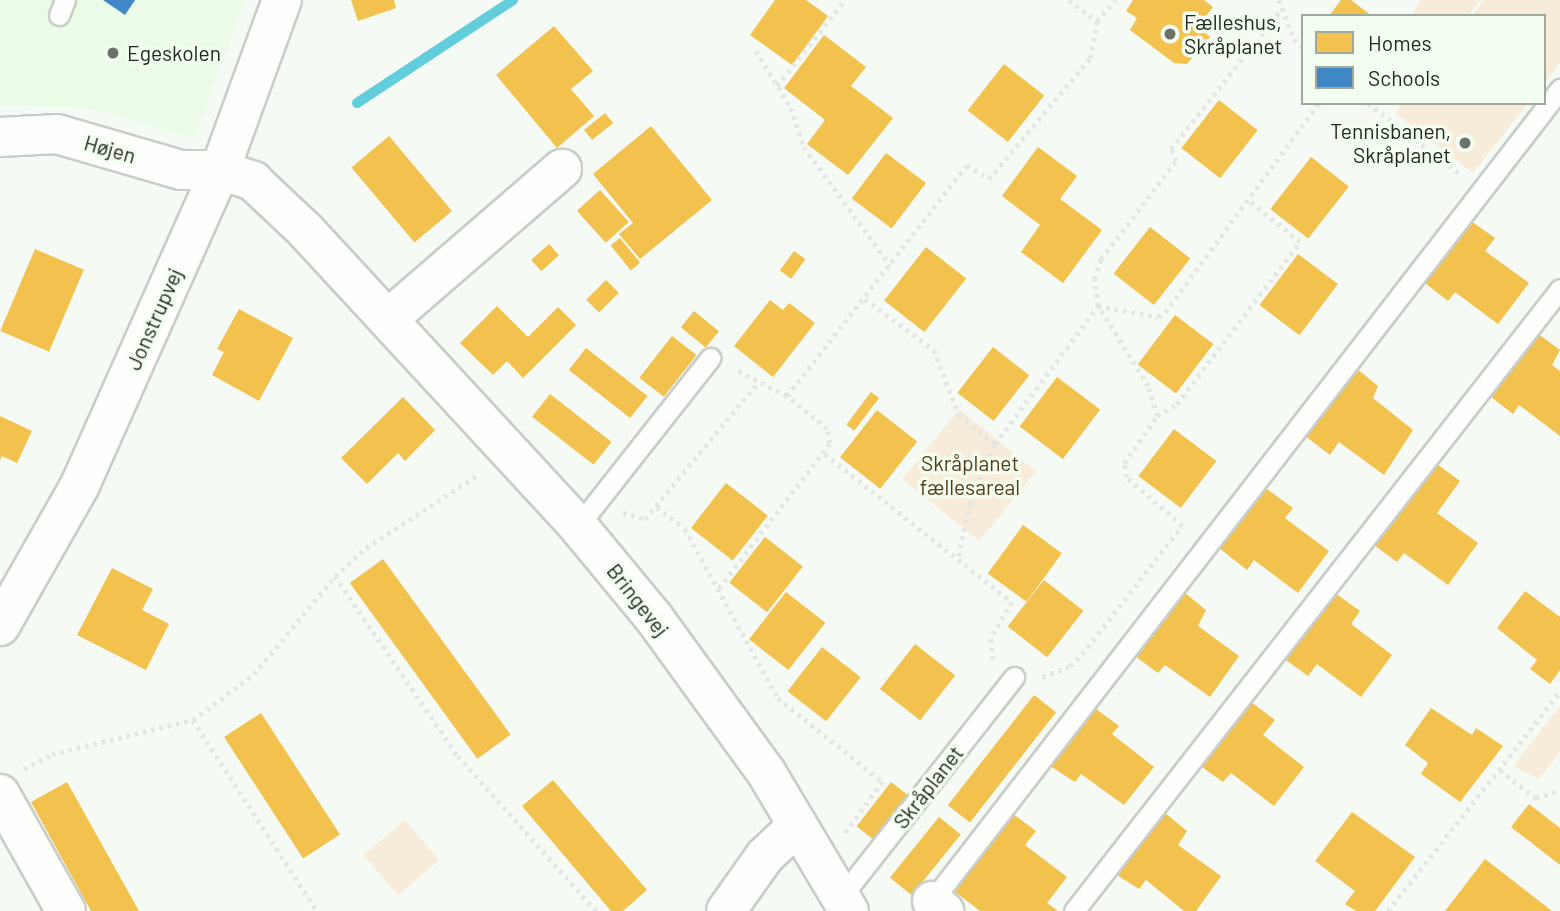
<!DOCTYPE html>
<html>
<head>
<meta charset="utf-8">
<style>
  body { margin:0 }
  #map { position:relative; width:1560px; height:911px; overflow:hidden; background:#f5fbf4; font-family:Barlow,sans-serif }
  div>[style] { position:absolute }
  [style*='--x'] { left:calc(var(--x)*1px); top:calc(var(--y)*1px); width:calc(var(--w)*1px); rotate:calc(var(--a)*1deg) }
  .built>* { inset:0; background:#ebfbe8 }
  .green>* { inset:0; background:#f6ecd9; transform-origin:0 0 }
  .homes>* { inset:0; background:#f2c14e; transform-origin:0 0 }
  .schools>* { inset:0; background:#3f88c5 }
  .stream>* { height:10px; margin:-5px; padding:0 5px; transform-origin:5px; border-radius:5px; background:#62cddb }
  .path>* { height:4.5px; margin-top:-2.25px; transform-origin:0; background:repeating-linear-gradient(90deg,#e3e6e3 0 3.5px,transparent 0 8.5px) }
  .roads { filter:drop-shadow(2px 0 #c8cec7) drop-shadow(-2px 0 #c8cec7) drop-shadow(0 2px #c8cec7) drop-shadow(0 -2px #c8cec7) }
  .lane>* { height:19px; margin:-9.5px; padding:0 9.5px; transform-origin:9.5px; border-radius:9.5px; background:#fefefd }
  .street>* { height:38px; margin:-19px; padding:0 19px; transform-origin:19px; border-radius:19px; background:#fefefd }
  .dots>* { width:19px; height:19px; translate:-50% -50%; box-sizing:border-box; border:4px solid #f3fef1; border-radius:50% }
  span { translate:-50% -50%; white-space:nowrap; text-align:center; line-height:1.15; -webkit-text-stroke:7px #f3fef1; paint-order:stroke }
  .poi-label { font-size:21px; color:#212820 }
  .left { translate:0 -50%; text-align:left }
  .right { translate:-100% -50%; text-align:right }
  .street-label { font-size:21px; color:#212820 }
  .park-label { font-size:21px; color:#533b18 }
  .legend { position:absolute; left:1301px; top:14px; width:245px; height:91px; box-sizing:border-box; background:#f3fef1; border:2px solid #9fa89d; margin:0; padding:9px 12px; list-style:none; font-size:21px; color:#212820 }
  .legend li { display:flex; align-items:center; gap:14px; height:35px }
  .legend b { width:35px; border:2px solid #9fa89d }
</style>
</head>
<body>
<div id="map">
  <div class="built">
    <i style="clip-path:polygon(0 0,245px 0,194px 138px,89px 108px,0 105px)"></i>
  </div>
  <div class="green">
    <i style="clip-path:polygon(1421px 0,1481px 0,1468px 16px,1411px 16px)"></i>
    <i style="clip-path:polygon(1484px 0,1560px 0,1560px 63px,1544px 83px,1544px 16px,1472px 16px)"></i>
    <i style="clip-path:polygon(1403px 103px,1528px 103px,1473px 173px,1395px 113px)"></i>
    <i style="left:959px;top:409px;width:99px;height:90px;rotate:39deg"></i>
    <i style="clip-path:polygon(1560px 706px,1560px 752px,1539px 779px,1513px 766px)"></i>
    <i style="left:405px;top:820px;width:53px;height:54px;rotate:50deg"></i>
  </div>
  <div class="homes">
    <i style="clip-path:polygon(351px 0,394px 0,396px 8px,358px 21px)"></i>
    <i style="clip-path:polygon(775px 0,806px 0,828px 16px,792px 65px,750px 35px)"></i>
    <i style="clip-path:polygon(1133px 0,1204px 0,1213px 7px,1198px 27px,1210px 37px,1187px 64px,1174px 63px,1130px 30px,1137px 18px,1126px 11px)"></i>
    <i style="clip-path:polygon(1341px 0,1351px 0,1372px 16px,1329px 16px)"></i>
    <i style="clip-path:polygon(554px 26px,593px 71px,571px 89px,594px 116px,557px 148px,496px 75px)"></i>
    <i style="clip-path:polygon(824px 35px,866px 67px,851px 86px,893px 118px,848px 175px,807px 144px,825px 120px,784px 88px)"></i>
    <i style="left:1004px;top:64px;width:51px;height:59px;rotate:38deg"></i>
    <i style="left:1219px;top:100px;width:49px;height:61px;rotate:38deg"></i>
    <i style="left:605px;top:113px;width:13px;height:27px;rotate:51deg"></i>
    <i style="clip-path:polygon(651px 126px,712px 200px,640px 259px,619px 234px,633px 223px,593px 174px)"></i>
    <i style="left:389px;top:136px;width:98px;height:49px;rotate:50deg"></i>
    <i style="clip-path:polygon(1038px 147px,1077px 176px,1060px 199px,1102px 230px,1063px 283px,1021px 252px,1040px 225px,1002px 196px)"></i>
    <i style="left:886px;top:153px;width:50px;height:57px;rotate:37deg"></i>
    <i style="left:1311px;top:157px;width:48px;height:66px;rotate:38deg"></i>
    <i style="left:600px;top:190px;width:43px;height:31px;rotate:48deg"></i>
    <i style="clip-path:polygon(1471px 221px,1495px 238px,1485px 251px,1529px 283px,1498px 324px,1455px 292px,1448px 301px,1425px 283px)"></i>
    <i style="left:1150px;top:227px;width:51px;height:59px;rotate:38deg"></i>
    <i style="left:620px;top:238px;width:32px;height:12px;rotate:51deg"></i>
    <i style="left:549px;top:244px;width:15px;height:24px;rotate:48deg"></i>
    <i style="left:926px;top:247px;width:51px;height:68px;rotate:38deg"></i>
    <i style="left:35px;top:249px;width:53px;height:89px;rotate:23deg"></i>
    <i style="left:794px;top:251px;width:14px;height:24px;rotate:36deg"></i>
    <i style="left:1298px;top:254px;width:50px;height:64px;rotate:37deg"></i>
    <i style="left:606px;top:280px;width:18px;height:28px;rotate:45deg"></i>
    <i style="clip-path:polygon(770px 300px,783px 310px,789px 303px,815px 323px,773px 377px,734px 346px)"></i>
    <i style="clip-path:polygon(497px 306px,528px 337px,558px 307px,576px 325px,523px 378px,507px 361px,493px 375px,460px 343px)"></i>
    <i style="clip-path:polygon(239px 309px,293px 338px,259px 401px,212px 375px,224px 352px,217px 349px)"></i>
    <i style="left:694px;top:311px;width:32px;height:21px;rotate:39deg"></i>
    <i style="left:1175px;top:315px;width:48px;height:62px;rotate:37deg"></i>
    <i style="clip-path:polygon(1537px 333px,1560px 350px,1552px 365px,1560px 371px,1560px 436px,1519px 405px,1513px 414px,1490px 396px)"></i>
    <i style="left:672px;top:336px;width:31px;height:53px;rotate:38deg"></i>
    <i style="left:993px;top:347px;width:46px;height:58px;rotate:38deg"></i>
    <i style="left:586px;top:348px;width:78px;height:28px;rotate:38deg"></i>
    <i style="clip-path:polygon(1356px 368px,1378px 386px,1373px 398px,1413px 430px,1384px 475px,1339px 442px,1330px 455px,1305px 436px)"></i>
    <i style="left:1057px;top:377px;width:54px;height:62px;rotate:37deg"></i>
    <i style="left:871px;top:392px;width:10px;height:41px;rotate:37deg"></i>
    <i style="left:550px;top:394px;width:78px;height:29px;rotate:38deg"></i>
    <i style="clip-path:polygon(403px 397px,435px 430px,405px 461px,398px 453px,367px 484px,341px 458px)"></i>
    <i style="left:877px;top:410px;width:51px;height:60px;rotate:38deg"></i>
    <i style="clip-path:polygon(0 416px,32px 431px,17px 463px,2px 456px,0 460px)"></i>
    <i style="left:1174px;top:429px;width:53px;height:59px;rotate:37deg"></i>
    <i style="clip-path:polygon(1434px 462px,1460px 481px,1437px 513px,1478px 543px,1448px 585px,1404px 553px,1397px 562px,1374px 545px)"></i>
    <i style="left:726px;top:483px;width:53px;height:57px;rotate:38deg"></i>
    <i style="clip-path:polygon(1264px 487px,1293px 508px,1285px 518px,1329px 551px,1298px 593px,1254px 560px,1247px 570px,1219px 548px)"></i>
    <i style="left:1023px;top:525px;width:48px;height:60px;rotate:36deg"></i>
    <i style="left:765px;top:537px;width:48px;height:58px;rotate:38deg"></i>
    <i style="left:383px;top:559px;width:217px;height:41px;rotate:54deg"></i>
    <i style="clip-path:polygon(112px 568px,153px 589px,142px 610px,169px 624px,146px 670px,77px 635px)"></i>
    <i style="left:1044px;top:580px;width:50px;height:59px;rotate:38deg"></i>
    <i style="clip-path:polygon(1180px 589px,1206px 610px,1198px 626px,1239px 656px,1210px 697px,1165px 665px,1158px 673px,1131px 653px)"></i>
    <i style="clip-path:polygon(1525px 591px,1560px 617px,1560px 670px,1550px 684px,1530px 669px,1537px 660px,1497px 628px)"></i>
    <i style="left:786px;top:592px;width:50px;height:60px;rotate:38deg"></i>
    <i style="clip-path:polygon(1335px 593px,1360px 611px,1351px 624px,1392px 655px,1361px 697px,1317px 664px,1308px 676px,1286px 660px)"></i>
    <i style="left:915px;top:644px;width:51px;height:57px;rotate:38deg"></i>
    <i style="left:822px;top:647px;width:49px;height:56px;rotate:38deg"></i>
    <i style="left:1034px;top:695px;width:28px;height:140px;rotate:38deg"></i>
    <i style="clip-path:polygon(1251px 702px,1275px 720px,1263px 735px,1304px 767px,1274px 806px,1231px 773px,1223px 782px,1202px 767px)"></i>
    <i style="clip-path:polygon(1092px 706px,1119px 726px,1112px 734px,1154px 767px,1124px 805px,1081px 774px,1075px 782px,1047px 764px)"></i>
    <i style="clip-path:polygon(1431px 708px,1472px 735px,1476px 728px,1503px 746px,1460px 802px,1421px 774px,1428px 763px,1405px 745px)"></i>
    <i style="left:261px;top:713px;width:145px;height:44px;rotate:57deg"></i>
    <i style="clip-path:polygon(553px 780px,647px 890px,623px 911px,611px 911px,522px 806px)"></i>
    <i style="clip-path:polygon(67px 782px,139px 911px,91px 911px,31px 802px)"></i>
    <i style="left:891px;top:782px;width:29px;height:56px;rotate:38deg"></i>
    <i style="clip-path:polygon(1529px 804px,1560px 828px,1560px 865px,1511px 827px)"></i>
    <i style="clip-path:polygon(1352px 812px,1415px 857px,1375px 911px,1356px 911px,1345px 904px,1355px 891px,1315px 861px)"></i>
    <i style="clip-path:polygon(1165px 813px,1187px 831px,1178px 845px,1221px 876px,1196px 911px,1184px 911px,1146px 880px,1139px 889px,1117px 875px)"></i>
    <i style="clip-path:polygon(1013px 814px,1036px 831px,1025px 845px,1067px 877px,1047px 903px,1058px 911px,980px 911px,954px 891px)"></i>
    <i style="left:939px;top:817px;width:28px;height:78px;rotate:39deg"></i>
    <i style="clip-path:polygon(1485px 859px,1552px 911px,1445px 911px)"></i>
  </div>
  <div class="schools">
    <i style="clip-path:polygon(103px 0,135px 0,125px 15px)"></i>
  </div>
  <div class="stream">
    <i style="--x:357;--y:103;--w:187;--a:-33.4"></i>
  </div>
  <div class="path">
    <i style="--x:1069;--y:0;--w:35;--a:37"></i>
    <i style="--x:1279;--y:0;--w:42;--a:69"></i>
    <i style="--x:1294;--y:39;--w:12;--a:42"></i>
    <i style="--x:756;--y:51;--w:67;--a:58.4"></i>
    <i style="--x:791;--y:108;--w:41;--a:71.6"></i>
    <i style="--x:804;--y:147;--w:146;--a:53.9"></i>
    <i style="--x:777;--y:86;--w:110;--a:-51.7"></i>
    <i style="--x:1368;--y:103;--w:118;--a:37.7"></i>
    <i style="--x:865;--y:299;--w:86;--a:36.5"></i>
    <i style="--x:934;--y:350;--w:70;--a:69"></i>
    <i style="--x:959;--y:415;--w:46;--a:38.9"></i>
    <i style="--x:995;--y:444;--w:172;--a:-53.3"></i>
    <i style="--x:1098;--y:306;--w:61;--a:10.4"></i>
    <i style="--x:1158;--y:317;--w:9;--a:-36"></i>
    <i style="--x:1165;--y:312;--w:260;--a:-53.6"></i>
    <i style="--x:787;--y:396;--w:293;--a:-52.1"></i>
    <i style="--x:967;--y:165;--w:26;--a:32"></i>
    <i style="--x:989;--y:179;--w:158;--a:-50.1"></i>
    <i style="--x:1090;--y:58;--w:38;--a:-79"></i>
    <i style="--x:1097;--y:21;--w:28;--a:-49"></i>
    <i style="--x:1157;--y:416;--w:23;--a:-31"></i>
    <i style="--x:1177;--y:404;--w:203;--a:-52.8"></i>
    <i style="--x:1300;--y:242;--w:64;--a:-141.3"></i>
    <i style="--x:825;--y:454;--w:238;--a:38.4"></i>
    <i style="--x:1012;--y:602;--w:43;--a:119.6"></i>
    <i style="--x:991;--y:639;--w:20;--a:84"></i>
    <i style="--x:657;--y:507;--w:36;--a:38"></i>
    <i style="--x:685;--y:529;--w:193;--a:61.2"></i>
    <i style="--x:778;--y:698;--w:134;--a:38.7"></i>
    <i style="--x:883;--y:782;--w:64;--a:126.7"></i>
    <i style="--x:623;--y:513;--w:23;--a:15"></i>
    <i style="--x:645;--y:519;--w:179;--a:-50.4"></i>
    <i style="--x:958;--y:556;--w:54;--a:-77.2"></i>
    <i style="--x:970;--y:503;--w:64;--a:-67"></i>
    <i style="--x:335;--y:576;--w:218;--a:55.7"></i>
    <i style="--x:458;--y:756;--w:208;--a:48.3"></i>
    <i style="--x:719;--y:588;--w:183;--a:-52.6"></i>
    <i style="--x:830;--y:443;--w:14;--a:-102"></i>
    <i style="--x:827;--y:429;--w:52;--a:-140.5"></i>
    <i style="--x:787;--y:396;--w:60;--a:-153.4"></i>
    <i style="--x:1042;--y:677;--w:30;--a:-21"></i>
    <i style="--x:1070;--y:666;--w:17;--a:-45"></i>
    <i style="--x:1082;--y:654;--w:162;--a:-52"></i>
    <i style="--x:1182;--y:526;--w:74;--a:-138.8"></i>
    <i style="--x:1126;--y:477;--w:14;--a:-98"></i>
    <i style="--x:1124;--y:463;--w:57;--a:-54.9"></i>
    <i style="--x:1157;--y:416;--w:31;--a:-107"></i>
    <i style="--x:1148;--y:386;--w:94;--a:-122"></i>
    <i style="--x:1098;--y:306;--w:27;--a:-98"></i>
    <i style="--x:1094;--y:279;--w:21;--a:-71"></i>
    <i style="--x:1101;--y:259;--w:123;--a:-52.6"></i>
    <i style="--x:1176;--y:161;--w:13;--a:-113"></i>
    <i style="--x:1171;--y:149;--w:179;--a:-51.8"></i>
    <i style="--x:193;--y:720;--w:228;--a:57"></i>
    <i style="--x:24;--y:769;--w:32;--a:-28"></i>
    <i style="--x:52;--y:754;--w:145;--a:-13.6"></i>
    <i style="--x:193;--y:720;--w:76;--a:-37"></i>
    <i style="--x:254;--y:674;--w:127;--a:-50.4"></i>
    <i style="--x:335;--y:576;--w:42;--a:-42.1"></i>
    <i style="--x:366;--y:548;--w:135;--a:-33.2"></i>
    <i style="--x:1500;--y:770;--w:46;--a:37.9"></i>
    <i style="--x:1536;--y:798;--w:25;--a:-18"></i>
    <i style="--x:1388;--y:911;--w:278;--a:-51.9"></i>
  </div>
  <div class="roads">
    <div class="lane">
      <i style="--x:59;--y:15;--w:16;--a:-68"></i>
      <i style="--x:578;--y:526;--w:214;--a:-51.8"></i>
      <i style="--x:841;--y:897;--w:280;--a:-51.8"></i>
      <i style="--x:932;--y:901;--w:1027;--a:-52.28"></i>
      <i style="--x:1074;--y:911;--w:789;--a:-52"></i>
    </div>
    <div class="street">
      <i style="--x:0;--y:137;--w:57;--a:-3"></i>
      <i style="--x:57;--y:134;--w:129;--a:16.2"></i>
      <i style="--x:181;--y:170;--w:39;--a:0"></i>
      <i style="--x:220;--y:170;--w:35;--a:18"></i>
      <i style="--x:253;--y:181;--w:71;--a:43.3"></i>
      <i style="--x:305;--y:230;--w:403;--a:47.3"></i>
      <i style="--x:578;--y:526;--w:119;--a:50.4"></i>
      <i style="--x:654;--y:618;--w:190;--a:54"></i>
      <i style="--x:766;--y:772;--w:162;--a:59.2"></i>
      <i style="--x:388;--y:319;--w:230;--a:-40.8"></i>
      <i style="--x:0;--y:626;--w:162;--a:-60.4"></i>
      <i style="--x:80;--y:485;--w:345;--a:-66"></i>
      <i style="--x:220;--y:170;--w:181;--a:-70"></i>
      <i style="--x:0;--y:794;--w:134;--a:60.6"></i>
      <i style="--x:932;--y:901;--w:16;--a:40"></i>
      <i style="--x:726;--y:911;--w:67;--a:-54.7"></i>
      <i style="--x:765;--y:856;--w:45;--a:-43.2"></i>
    </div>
  </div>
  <div class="dots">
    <i style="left:1170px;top:34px;background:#6b726a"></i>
    <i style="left:113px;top:53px;background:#6b726a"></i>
    <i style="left:1465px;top:143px;background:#6b726a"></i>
  </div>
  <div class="poi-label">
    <span class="left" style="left:1184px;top:34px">Fælleshus,<br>Skråplanet</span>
    <span class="left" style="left:127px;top:53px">Egeskolen</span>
    <span class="right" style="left:1451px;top:143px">Tennisbanen,<br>Skråplanet</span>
  </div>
  <div class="street-label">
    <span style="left:110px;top:149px;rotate:16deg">Højen</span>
    <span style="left:154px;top:319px;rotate:-66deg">Jonstrupvej</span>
    <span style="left:638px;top:600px;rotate:52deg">Bringevej</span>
    <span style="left:928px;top:787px;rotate:-52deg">Skråplanet</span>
  </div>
  <div class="park-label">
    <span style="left:970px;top:475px">Skråplanet<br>fællesareal</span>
  </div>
  <ul class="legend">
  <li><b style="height:19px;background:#f2c14e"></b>Homes</li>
  <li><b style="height:19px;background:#3f88c5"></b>Schools</li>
  </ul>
</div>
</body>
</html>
